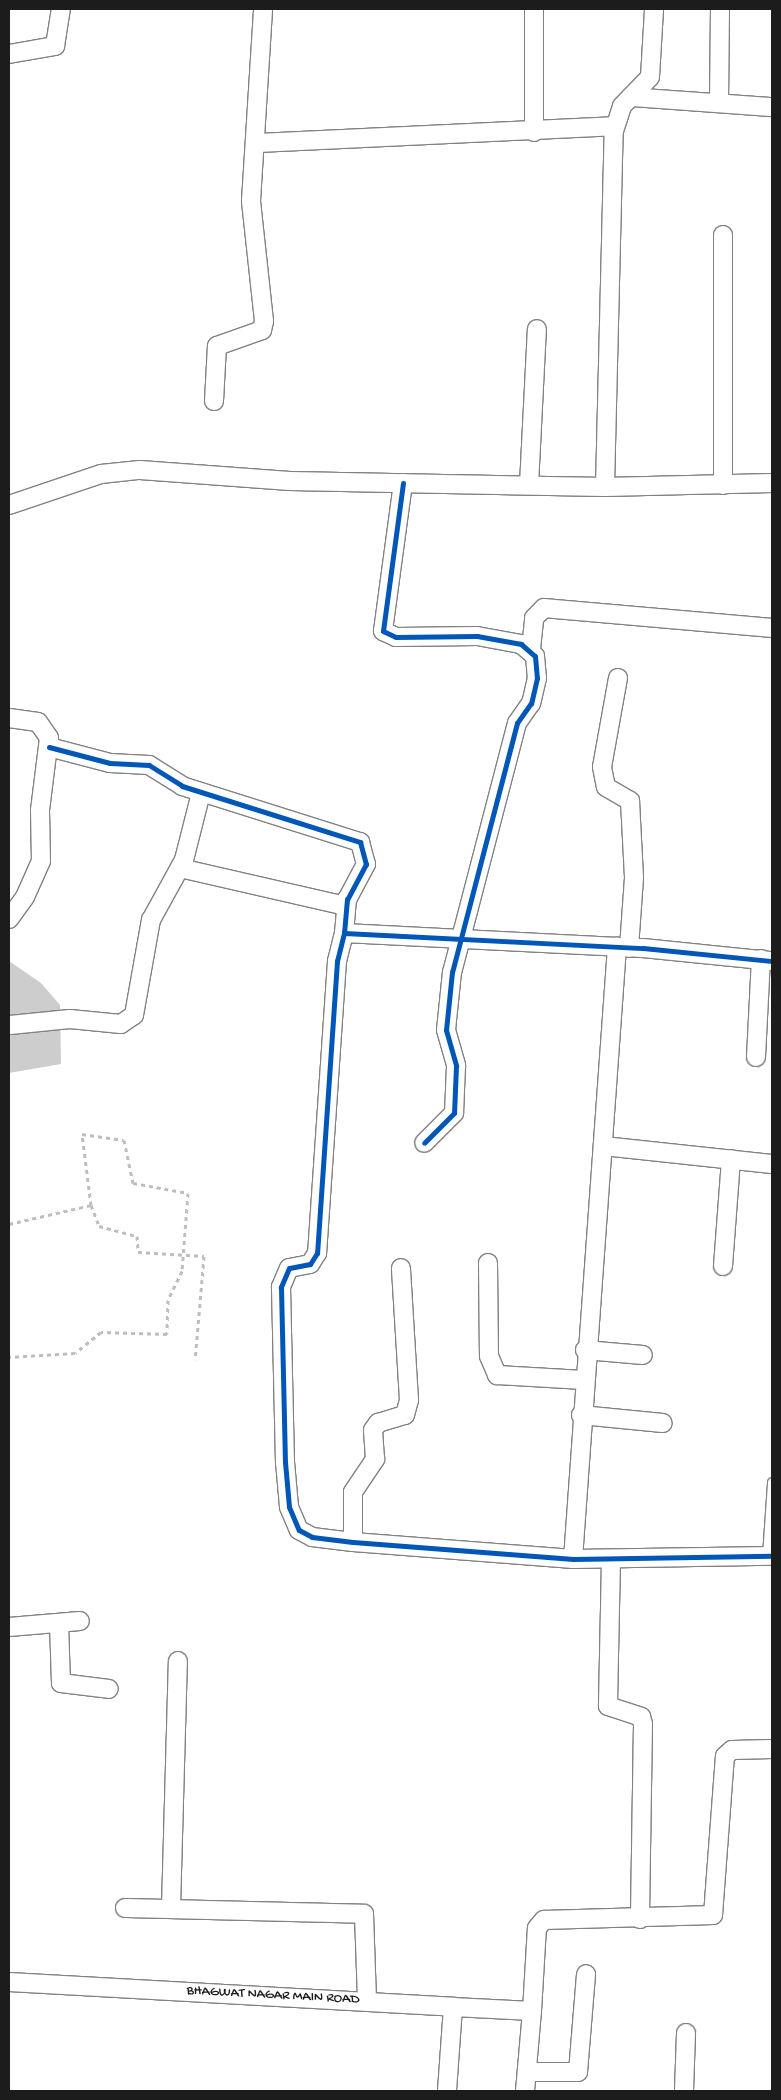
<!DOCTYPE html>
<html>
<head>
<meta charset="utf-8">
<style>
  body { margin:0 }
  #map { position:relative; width:781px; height:2100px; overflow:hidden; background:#fff; font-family:"Gochi Hand",sans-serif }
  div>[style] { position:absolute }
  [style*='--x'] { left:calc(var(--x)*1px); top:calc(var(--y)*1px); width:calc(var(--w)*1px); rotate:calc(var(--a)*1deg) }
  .water>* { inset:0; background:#cdcdcd }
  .path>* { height:3px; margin-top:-1.5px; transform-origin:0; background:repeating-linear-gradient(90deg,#bebebe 0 4px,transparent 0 8px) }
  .roads { filter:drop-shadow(1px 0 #828282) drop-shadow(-1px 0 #828282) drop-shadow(0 1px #828282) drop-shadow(0 -1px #828282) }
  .service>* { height:9px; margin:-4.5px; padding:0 4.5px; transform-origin:4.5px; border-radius:4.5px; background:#fff }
  .minor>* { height:18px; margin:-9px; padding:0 9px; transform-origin:9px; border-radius:9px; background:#fff }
  .cycleway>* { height:5px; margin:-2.5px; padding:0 2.5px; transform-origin:2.5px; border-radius:2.5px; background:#0057b8 }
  span { translate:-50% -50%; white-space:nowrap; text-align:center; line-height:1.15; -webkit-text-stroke:4px #fff; paint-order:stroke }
  .street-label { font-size:14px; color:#1c1c1c }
  .frame { position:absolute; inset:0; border:10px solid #1c1c1c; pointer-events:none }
</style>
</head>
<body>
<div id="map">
  <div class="water">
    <i style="clip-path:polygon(9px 961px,41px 983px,60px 1005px,61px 1064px,9px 1073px)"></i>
  </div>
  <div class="path">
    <i style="--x:91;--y:1205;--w:22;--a:69"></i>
    <i style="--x:99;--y:1226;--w:39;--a:15"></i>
    <i style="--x:137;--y:1236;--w:16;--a:86"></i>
    <i style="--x:138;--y:1252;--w:66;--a:3.5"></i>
    <i style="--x:204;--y:1256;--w:104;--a:94.9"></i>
    <i style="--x:9;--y:1224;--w:84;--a:-13"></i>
    <i style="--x:91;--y:1205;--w:72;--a:-97.2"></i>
    <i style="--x:82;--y:1134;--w:42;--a:8.1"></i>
    <i style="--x:124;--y:1140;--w:44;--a:78.2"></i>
    <i style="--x:133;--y:1183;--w:56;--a:10.3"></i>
    <i style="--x:188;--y:1193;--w:78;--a:94.4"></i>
    <i style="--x:182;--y:1271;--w:32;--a:116"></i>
    <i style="--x:168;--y:1300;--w:34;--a:92"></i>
    <i style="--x:167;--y:1334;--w:66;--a:-178.3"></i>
    <i style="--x:101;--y:1332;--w:33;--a:141"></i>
    <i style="--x:75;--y:1353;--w:66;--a:176.5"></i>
  </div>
  <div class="roads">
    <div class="service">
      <i style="--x:767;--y:1556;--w:74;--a:-86.1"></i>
    </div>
    <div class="minor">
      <i style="--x:534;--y:9;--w:123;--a:90"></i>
      <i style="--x:9;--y:54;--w:47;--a:-9.9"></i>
      <i style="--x:55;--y:46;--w:37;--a:-81"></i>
      <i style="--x:631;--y:97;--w:141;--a:4.1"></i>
      <i style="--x:719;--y:103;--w:94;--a:-89.4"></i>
      <i style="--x:256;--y:143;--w:359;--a:-2.7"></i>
      <i style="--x:214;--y:401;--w:55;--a:-86.9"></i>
      <i style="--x:217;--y:346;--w:48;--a:-19.6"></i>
      <i style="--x:262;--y:330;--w:9;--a:-77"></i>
      <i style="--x:264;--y:321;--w:121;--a:-96.2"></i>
      <i style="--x:251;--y:201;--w:192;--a:-86.4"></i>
      <i style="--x:403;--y:483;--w:149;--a:97.7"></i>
      <i style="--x:383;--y:631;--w:14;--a:25"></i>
      <i style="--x:396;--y:637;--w:81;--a:-0.7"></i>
      <i style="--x:477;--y:636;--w:45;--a:10.3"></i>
      <i style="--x:521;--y:644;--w:18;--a:41"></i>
      <i style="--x:535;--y:656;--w:22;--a:85"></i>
      <i style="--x:537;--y:678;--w:26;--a:103"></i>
      <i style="--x:531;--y:703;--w:24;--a:125"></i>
      <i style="--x:517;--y:723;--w:257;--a:104.6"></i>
      <i style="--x:452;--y:972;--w:58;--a:95.9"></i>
      <i style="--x:446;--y:1030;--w:37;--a:74"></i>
      <i style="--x:456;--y:1066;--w:47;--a:92.4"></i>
      <i style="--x:454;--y:1113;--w:42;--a:135"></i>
      <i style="--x:529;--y:485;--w:156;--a:-87.1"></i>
      <i style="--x:723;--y:485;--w:250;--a:-90"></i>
      <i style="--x:605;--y:487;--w:356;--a:-88.6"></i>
      <i style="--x:614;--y:131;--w:26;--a:-72"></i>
      <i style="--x:622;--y:106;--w:40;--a:-46"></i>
      <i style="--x:650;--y:77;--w:68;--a:-86.6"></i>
      <i style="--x:9;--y:505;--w:97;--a:-18.6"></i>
      <i style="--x:101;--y:474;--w:39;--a:-6"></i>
      <i style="--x:140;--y:470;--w:150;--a:4.2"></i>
      <i style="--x:290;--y:481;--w:315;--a:1.1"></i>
      <i style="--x:605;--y:487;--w:167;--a:-1.4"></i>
      <i style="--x:531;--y:649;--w:31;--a:-84"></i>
      <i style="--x:534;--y:618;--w:14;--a:-45"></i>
      <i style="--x:544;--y:608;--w:229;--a:5"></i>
      <i style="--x:618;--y:678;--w:90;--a:100.2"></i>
      <i style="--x:602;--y:767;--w:20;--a:79"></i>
      <i style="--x:606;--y:787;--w:28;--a:30"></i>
      <i style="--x:630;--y:801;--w:77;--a:87"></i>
      <i style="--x:634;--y:878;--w:70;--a:94.1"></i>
      <i style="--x:9;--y:718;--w:29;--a:8"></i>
      <i style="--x:38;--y:722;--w:19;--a:55"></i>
      <i style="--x:49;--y:738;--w:73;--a:97.1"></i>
      <i style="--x:40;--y:810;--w:51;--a:88.9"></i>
      <i style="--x:41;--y:861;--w:39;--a:114"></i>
      <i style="--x:25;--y:897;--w:27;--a:126"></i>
      <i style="--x:49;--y:747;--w:63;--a:14.7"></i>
      <i style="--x:110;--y:763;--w:39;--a:3"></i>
      <i style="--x:149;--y:765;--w:39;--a:32"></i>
      <i style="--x:182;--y:786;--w:187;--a:17.5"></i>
      <i style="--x:360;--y:842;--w:23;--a:75"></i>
      <i style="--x:366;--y:864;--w:40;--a:118"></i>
      <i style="--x:347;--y:899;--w:34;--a:95"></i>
      <i style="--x:344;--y:933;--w:299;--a:2.9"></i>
      <i style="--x:643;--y:948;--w:130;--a:5.8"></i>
      <i style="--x:180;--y:868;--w:170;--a:12.9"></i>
      <i style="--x:344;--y:933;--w:29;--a:104"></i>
      <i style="--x:337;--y:961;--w:293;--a:93.9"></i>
      <i style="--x:317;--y:1253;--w:13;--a:122"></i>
      <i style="--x:310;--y:1264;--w:21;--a:169"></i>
      <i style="--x:289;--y:1268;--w:21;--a:113"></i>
      <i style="--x:281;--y:1287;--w:175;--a:88.7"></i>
      <i style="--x:285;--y:1462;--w:45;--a:84.9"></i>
      <i style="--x:289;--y:1507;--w:25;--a:67"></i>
      <i style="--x:299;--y:1530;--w:15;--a:28"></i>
      <i style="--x:312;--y:1537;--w:41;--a:7"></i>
      <i style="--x:353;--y:1542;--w:221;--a:4.4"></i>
      <i style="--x:573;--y:1559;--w:199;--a:-0.9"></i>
      <i style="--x:10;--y:1025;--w:60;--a:-5.7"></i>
      <i style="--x:70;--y:1019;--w:51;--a:5.6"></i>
      <i style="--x:121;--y:1024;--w:16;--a:-35"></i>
      <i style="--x:134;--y:1015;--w:97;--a:-79.9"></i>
      <i style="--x:151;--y:920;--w:68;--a:-61.2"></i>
      <i style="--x:184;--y:860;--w:69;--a:-75.8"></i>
      <i style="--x:756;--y:1057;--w:98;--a:-87.1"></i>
      <i style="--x:603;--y:1146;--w:170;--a:6.1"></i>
      <i style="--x:488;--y:1263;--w:93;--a:89.4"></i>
      <i style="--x:489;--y:1356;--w:21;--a:67"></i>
      <i style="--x:497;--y:1375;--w:87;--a:3.3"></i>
      <i style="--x:723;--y:1266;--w:107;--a:-85.7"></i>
      <i style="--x:585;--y:1350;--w:58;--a:4.9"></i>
      <i style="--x:581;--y:1415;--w:82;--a:5.6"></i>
      <i style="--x:353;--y:1542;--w:50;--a:-90"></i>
      <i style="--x:353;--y:1492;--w:40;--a:-56"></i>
      <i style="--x:375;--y:1459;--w:29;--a:-94"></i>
      <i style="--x:373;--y:1430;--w:9;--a:-54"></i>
      <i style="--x:378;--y:1423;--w:28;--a:-17"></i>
      <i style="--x:405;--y:1415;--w:16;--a:-75"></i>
      <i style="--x:409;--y:1400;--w:132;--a:-93.5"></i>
      <i style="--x:573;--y:1559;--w:614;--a:-85.89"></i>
      <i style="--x:611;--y:1560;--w:146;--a:91.2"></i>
      <i style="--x:608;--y:1706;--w:35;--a:18"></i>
      <i style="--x:641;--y:1717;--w:7;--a:74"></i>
      <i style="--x:643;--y:1724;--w:195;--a:90.9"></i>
      <i style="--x:59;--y:1623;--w:60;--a:88.1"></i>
      <i style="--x:61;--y:1683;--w:48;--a:7.1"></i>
      <i style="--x:9;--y:1627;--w:71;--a:-4.8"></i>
      <i style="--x:125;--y:1908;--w:239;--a:1.4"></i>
      <i style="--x:364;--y:1914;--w:87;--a:88"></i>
      <i style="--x:171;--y:1908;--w:247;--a:-88.4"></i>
      <i style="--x:9;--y:1982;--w:445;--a:3.2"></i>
      <i style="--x:453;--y:2007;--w:84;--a:94.1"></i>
      <i style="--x:453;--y:2007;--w:79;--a:2.9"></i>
      <i style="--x:532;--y:2011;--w:80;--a:95"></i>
      <i style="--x:532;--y:2011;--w:83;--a:-86.6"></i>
      <i style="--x:537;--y:1928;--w:11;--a:-49"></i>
      <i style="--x:544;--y:1920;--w:169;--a:-1.7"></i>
      <i style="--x:713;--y:1915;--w:159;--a:-85.7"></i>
      <i style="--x:725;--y:1756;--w:9;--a:-41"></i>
      <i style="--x:732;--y:1750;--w:40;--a:-1.4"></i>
      <i style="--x:527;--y:2072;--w:51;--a:0"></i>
      <i style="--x:578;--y:2072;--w:98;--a:-85.3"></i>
      <i style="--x:684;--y:2091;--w:58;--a:-88"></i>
    </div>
  </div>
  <div class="cycleway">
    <i style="--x:403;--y:483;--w:149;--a:97.7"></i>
    <i style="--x:383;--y:631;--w:14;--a:25"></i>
    <i style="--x:396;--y:637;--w:81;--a:-0.7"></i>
    <i style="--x:477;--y:636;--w:45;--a:10.3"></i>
    <i style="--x:521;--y:644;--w:18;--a:41"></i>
    <i style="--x:535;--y:656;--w:22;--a:85"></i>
    <i style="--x:537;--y:678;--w:26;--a:103"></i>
    <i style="--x:531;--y:703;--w:24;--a:125"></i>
    <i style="--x:517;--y:723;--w:257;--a:104.6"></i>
    <i style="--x:452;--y:972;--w:58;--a:95.9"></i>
    <i style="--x:446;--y:1030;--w:37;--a:74"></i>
    <i style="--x:456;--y:1066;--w:47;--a:92.4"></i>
    <i style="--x:454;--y:1113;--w:42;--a:135"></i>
    <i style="--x:49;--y:747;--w:63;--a:14.7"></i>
    <i style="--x:110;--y:763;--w:39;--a:3"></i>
    <i style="--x:149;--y:765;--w:39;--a:32"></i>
    <i style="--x:182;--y:786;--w:187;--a:17.5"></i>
    <i style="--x:360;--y:842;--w:23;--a:75"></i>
    <i style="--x:366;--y:864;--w:40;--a:118"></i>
    <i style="--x:347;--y:899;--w:34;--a:95"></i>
    <i style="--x:344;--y:933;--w:299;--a:2.9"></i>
    <i style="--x:643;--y:948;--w:130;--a:5.8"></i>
    <i style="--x:344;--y:933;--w:29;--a:104"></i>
    <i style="--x:337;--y:961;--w:293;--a:93.9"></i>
    <i style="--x:317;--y:1253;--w:13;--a:122"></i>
    <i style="--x:310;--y:1264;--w:21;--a:169"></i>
    <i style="--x:289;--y:1268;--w:21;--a:113"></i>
    <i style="--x:281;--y:1287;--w:175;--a:88.7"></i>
    <i style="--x:285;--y:1462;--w:45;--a:84.9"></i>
    <i style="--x:289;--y:1507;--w:25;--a:67"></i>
    <i style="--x:299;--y:1530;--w:15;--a:28"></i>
    <i style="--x:312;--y:1537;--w:41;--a:7"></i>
    <i style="--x:353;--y:1542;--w:221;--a:4.4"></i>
    <i style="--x:573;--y:1559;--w:199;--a:-0.9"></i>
  </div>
  <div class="street-label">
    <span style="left:273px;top:1996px;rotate:3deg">BHAGWAT NAGAR MAIN ROAD</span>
  </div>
  <div class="frame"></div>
</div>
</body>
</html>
